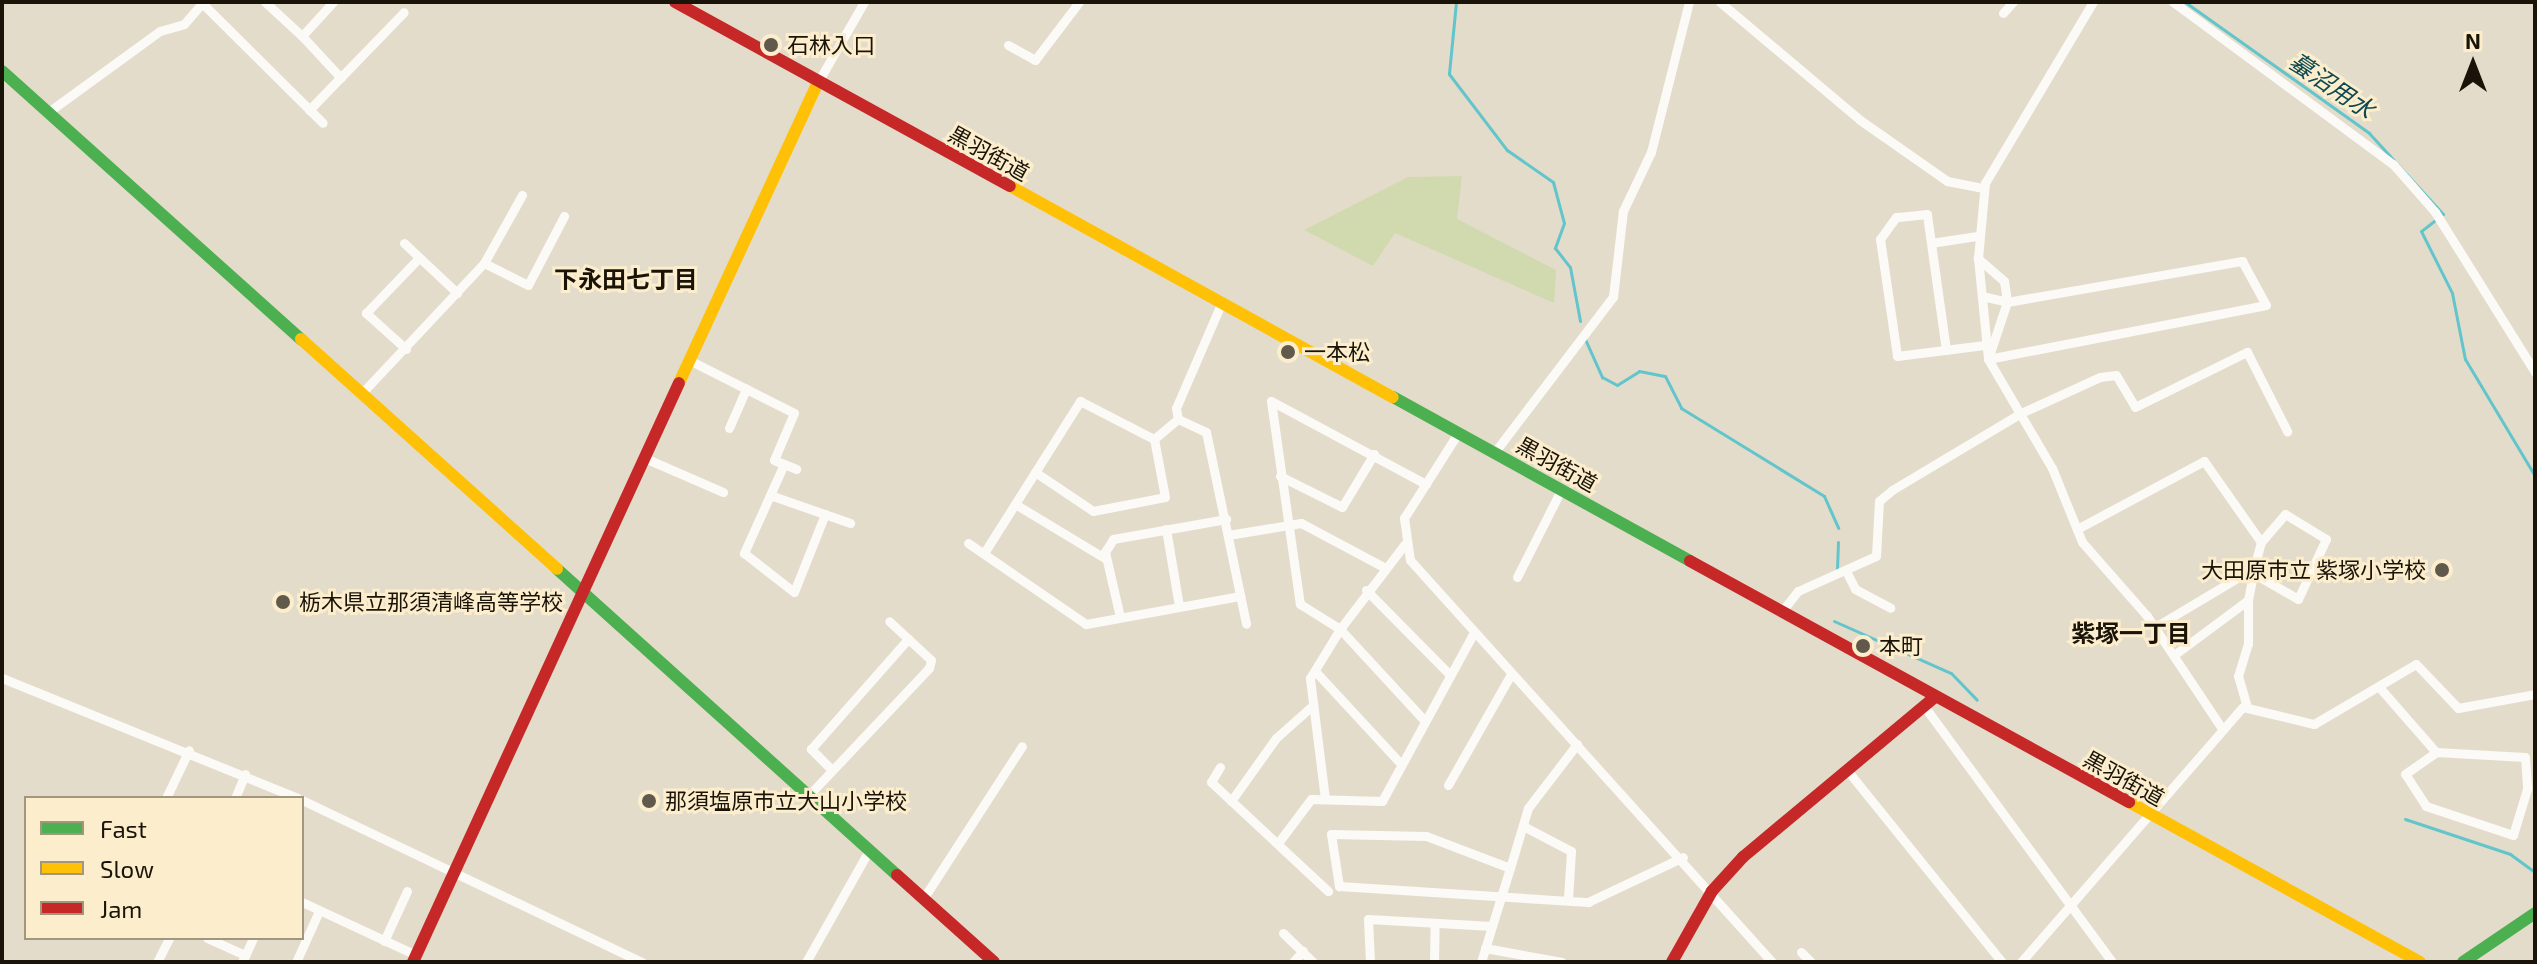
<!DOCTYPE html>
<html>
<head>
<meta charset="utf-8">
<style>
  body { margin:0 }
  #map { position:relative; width:2537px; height:964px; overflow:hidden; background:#e4dcca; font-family:"Exo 2","Noto Sans JP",sans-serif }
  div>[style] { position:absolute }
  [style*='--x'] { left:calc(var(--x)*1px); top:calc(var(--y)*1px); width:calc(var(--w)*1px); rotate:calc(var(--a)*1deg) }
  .green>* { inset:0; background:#d1daae }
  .stream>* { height:3px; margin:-1.5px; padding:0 1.5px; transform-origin:1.5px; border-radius:1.5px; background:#62c5cb }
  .street>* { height:9px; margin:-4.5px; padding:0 4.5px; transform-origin:4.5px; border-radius:4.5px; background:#fbfaf7 }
  .fast>* { height:12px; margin:-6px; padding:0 6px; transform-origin:6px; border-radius:6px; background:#4caf50 }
  .slow>* { height:12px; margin:-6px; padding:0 6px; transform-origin:6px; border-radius:6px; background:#ffc107 }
  .jam>* { height:12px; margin:-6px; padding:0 6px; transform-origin:6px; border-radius:6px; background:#c62828 }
  .dots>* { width:22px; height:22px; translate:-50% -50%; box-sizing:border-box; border:4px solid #fcedcd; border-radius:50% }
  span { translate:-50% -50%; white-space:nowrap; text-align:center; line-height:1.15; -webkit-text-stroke:6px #fcedcd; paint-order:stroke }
  .poi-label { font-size:22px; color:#191308 }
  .left { translate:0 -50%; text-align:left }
  .right { translate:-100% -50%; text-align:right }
  .street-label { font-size:22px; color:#191308 }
  .water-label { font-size:24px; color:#0d4950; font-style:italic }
  .neighbourhood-label { font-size:24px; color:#191308; font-weight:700 }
  .frame { position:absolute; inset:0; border:4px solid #191308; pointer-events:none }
  .legend { position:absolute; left:24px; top:796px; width:280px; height:144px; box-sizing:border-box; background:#fcedcd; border:2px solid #a1967e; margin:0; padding:10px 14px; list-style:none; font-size:24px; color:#191308 }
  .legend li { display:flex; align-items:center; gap:16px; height:40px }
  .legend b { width:40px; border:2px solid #a1967e }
  .north { position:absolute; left:2433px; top:24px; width:80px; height:80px; -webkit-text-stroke:6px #fcedcd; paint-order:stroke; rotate:0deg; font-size:22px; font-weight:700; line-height:32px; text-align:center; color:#191308 }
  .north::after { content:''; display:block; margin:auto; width:28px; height:36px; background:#191308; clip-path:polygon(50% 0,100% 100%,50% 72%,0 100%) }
</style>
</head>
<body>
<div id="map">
  <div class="green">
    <i style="clip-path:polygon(1462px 176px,1457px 219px,1556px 270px,1554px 303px,1395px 233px,1373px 266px,1304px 230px,1408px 177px)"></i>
  </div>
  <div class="stream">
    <i style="--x:1456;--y:2;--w:72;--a:95.6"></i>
    <i style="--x:1449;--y:74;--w:96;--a:52.7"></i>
    <i style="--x:1507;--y:150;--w:56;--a:34.8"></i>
    <i style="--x:1553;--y:182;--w:42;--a:75"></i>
    <i style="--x:1564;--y:223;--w:27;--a:110"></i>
    <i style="--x:1555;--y:248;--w:24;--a:52"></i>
    <i style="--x:1570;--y:267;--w:55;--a:79.5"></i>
    <i style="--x:2185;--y:2;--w:226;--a:35.4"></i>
    <i style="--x:2369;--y:133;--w:110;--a:47.6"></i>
    <i style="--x:2434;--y:221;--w:16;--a:142"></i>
    <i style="--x:2421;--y:231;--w:69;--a:63.4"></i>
    <i style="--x:2452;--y:293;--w:67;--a:78.9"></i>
    <i style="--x:2465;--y:359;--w:136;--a:59.1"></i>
    <i style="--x:1585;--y:339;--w:42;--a:65.9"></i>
    <i style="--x:1602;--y:377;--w:17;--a:28"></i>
    <i style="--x:1617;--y:385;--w:26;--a:-32"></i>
    <i style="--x:1639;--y:371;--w:26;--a:11"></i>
    <i style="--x:1665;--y:376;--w:36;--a:63"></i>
    <i style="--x:1681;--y:408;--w:168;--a:31.6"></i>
    <i style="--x:1824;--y:496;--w:35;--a:66"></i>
    <i style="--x:1837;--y:570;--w:28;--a:-88"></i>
    <i style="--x:1834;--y:621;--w:128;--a:24"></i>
    <i style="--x:1951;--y:673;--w:37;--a:46"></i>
    <i style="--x:2405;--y:819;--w:111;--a:18.4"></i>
    <i style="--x:2510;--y:854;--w:31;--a:36"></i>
  </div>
  <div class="street">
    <i style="--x:265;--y:2;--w:50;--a:42.6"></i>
    <i style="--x:302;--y:36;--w:46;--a:-47.6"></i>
    <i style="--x:1720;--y:2;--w:183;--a:40.1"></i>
    <i style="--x:1860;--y:120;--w:106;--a:35"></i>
    <i style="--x:1947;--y:181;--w:37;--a:11"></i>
    <i style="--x:2173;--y:2;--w:273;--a:36.4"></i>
    <i style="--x:2393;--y:164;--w:64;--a:48.8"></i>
    <i style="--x:2435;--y:212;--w:189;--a:58"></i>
    <i style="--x:202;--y:3;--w:170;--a:44.8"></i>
    <i style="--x:2003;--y:13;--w:15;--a:-48"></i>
    <i style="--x:302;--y:36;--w:57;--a:47.1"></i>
    <i style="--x:1008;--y:45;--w:31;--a:29"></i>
    <i style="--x:1035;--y:60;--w:73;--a:-52.8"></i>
    <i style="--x:818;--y:82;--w:92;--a:-60.1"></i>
    <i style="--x:309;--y:110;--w:136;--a:-45.9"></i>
    <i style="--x:47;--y:113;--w:140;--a:-36"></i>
    <i style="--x:160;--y:31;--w:25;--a:-16"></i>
    <i style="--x:184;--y:24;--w:29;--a:-49"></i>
    <i style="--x:404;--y:243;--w:73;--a:43.3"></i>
    <i style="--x:1931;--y:243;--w:47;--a:-8.7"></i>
    <i style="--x:1978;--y:258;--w:101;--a:84.3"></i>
    <i style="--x:1988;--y:359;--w:126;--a:59.6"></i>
    <i style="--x:2052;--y:468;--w:80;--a:67.9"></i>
    <i style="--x:2082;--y:542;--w:98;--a:48.7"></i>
    <i style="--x:2147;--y:616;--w:133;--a:56.3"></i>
    <i style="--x:484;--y:263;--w:49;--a:26.6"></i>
    <i style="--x:528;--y:285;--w:78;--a:-62.4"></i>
    <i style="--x:1982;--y:296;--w:26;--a:13"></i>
    <i style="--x:2007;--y:302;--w:239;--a:-9.9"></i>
    <i style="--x:2242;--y:261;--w:50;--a:61.4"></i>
    <i style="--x:2266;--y:305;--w:283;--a:169"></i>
    <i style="--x:1221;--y:304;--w:113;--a:113.4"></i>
    <i style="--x:1176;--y:408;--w:11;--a:80"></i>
    <i style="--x:1178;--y:419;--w:31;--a:25"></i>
    <i style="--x:1206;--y:432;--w:196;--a:78.2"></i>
    <i style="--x:406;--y:349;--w:54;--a:-138"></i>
    <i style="--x:366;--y:313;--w:76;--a:-46.1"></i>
    <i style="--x:1946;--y:350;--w:137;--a:-98"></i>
    <i style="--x:1927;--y:214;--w:31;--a:174"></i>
    <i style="--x:1896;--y:217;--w:27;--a:126"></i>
    <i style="--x:1880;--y:239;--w:118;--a:81.7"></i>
    <i style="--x:1897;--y:356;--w:88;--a:-7.2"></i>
    <i style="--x:1988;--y:359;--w:60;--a:-71.6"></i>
    <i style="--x:2007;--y:302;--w:21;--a:-98"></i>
    <i style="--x:2004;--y:281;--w:35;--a:-139"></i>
    <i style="--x:1978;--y:258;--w:75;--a:-84.7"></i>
    <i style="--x:1985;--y:183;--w:211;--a:-59.2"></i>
    <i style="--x:691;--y:361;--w:115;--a:26.8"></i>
    <i style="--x:794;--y:413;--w:51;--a:113.1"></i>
    <i style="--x:774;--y:460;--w:24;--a:22"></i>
    <i style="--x:361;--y:394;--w:180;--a:-46.8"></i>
    <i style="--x:484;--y:263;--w:78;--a:-60.8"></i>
    <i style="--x:1271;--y:401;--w:205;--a:81.9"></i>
    <i style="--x:1300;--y:604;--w:47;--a:32"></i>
    <i style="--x:1340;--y:629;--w:106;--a:-52.7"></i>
    <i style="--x:1271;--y:401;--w:176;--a:28.2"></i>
    <i style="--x:729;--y:428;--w:43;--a:-66.4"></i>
    <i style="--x:1458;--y:433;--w:101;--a:122.4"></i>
    <i style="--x:1404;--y:518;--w:42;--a:81.9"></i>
    <i style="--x:1410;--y:560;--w:541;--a:48"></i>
    <i style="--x:1494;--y:453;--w:196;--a:-52.7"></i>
    <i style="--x:1613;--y:297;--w:87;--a:-83.4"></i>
    <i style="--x:1623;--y:211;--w:65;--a:-64.6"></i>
    <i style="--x:1651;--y:152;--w:155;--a:-75.8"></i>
    <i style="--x:647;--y:459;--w:83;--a:23.5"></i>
    <i style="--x:784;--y:464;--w:98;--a:114.2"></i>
    <i style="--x:744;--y:553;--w:63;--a:38"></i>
    <i style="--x:794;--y:592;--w:84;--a:-68.3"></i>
    <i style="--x:1035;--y:472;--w:70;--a:33.9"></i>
    <i style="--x:1093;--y:511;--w:73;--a:-11"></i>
    <i style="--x:1165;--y:497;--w:59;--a:-100.7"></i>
    <i style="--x:1154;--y:439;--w:31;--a:-40"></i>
    <i style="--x:1280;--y:476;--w:69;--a:26.6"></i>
    <i style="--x:1342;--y:507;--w:62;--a:-58.9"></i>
    <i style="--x:770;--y:495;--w:85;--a:19.3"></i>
    <i style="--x:1015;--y:504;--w:106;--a:31.1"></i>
    <i style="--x:1166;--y:529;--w:78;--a:80.4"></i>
    <i style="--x:2077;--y:529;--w:144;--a:-28.2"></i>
    <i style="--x:2204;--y:461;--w:99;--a:54.9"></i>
    <i style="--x:1228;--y:535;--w:74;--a:-9.3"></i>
    <i style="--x:1301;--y:523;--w:92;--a:28"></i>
    <i style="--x:968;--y:543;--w:143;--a:34.5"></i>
    <i style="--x:1086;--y:624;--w:157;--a:-10.3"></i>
    <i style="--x:984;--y:553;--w:180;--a:-57.7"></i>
    <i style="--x:1080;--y:401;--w:83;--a:27.2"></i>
    <i style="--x:1846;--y:571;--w:20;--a:63"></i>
    <i style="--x:1855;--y:589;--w:40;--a:28"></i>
    <i style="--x:1517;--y:577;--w:97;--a:-63.2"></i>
    <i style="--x:1366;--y:590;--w:118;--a:45.3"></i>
    <i style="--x:1783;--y:610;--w:24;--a:-52"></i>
    <i style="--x:1798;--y:591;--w:85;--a:-24.2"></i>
    <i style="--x:1876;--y:556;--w:55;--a:-86.9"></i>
    <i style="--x:1879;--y:501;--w:17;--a:-40"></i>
    <i style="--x:1892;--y:490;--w:150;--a:-30.8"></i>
    <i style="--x:2021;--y:413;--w:87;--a:-24.5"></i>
    <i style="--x:2100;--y:377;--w:16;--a:-7"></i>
    <i style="--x:2116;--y:375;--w:37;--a:59"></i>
    <i style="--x:2135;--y:407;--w:125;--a:-26.2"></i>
    <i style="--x:2247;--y:352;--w:89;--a:63.1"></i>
    <i style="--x:1120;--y:617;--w:67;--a:-103"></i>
    <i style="--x:1105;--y:552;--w:15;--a:-58"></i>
    <i style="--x:1113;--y:539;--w:115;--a:-10"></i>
    <i style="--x:2155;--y:627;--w:115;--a:-30.8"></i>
    <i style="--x:2174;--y:655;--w:92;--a:-36.6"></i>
    <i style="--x:1315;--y:671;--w:127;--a:47.2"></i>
    <i style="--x:2;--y:678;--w:319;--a:22.1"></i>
    <i style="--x:2379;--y:687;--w:86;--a:48.8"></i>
    <i style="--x:2436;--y:752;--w:89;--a:3.2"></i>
    <i style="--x:2525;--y:757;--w:32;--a:86"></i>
    <i style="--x:2527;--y:789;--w:48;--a:106.9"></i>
    <i style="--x:2513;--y:835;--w:92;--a:-161.6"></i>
    <i style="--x:2426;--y:806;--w:38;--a:-123"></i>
    <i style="--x:2405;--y:774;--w:38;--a:-35"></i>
    <i style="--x:1924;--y:706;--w:318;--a:53.7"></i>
    <i style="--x:2247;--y:707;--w:32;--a:-106"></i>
    <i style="--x:2238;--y:676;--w:34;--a:-73"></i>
    <i style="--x:2248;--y:644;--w:44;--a:-90"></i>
    <i style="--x:2248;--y:600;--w:33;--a:-79"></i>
    <i style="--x:2254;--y:568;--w:27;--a:-75"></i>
    <i style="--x:2261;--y:542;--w:37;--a:-49"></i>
    <i style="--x:2285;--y:514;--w:48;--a:31.4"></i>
    <i style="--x:2326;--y:539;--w:66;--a:115"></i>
    <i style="--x:2298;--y:599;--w:52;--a:-150"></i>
    <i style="--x:1577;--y:744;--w:81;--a:127.4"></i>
    <i style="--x:1528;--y:808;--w:63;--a:106.7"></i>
    <i style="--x:1510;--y:868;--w:90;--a:-159.1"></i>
    <i style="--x:1426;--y:836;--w:95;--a:-178.8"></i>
    <i style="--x:1331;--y:834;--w:53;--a:81.3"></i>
    <i style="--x:1339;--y:886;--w:250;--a:3.7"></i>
    <i style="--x:1588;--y:902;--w:105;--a:-25.3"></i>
    <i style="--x:1220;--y:767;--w:17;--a:121"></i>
    <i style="--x:1211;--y:782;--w:160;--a:43"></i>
    <i style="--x:832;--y:770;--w:30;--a:-135"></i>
    <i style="--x:811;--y:749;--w:147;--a:-48.6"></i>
    <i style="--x:1847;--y:770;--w:247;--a:51.1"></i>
    <i style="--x:1448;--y:785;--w:128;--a:-60.4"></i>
    <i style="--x:808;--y:796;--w:176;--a:-46.6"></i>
    <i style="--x:929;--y:668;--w:8;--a:-76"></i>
    <i style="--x:931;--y:660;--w:57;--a:-137.1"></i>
    <i style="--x:166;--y:798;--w:53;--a:-64.4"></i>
    <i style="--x:235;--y:798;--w:26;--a:-67"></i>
    <i style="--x:1325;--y:799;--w:122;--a:-97.1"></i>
    <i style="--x:1310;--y:678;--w:57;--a:-58.5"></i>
    <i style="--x:1340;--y:629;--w:125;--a:47.3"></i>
    <i style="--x:302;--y:800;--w:377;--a:25.5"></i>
    <i style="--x:1231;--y:801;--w:77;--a:-54.5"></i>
    <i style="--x:1276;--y:738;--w:50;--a:-41.7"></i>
    <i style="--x:1523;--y:826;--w:54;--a:27.5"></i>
    <i style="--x:1571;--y:851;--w:48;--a:93.6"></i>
    <i style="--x:1278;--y:843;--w:55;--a:-53.1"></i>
    <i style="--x:1311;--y:799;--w:71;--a:1.6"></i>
    <i style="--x:1382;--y:801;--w:190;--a:-61.4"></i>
    <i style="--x:923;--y:899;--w:182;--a:-57.1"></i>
    <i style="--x:302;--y:902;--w:126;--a:24.9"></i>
    <i style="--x:1283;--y:933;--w:42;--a:44"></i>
    <i style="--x:207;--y:938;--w:42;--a:24.1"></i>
    <i style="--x:384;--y:941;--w:55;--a:-65.3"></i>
    <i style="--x:1485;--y:948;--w:78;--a:10.3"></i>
    <i style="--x:1801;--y:952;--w:14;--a:45"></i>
    <i style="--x:157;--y:962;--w:27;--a:-63"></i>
    <i style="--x:242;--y:962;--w:26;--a:-65"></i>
    <i style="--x:296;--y:962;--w:56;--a:-65.7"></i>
    <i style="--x:806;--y:962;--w:129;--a:-60.6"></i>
    <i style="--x:1293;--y:962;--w:15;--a:-48"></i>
    <i style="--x:1370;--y:962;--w:43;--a:-92.7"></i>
    <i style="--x:1368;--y:919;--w:124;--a:3.2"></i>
    <i style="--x:1434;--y:962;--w:39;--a:-89"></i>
    <i style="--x:1481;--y:962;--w:98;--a:-72.9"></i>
    <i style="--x:2021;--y:962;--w:338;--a:-49"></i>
    <i style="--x:2243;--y:707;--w:73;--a:13.5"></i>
    <i style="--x:2314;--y:724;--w:118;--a:-30.5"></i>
    <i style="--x:2416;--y:664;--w:61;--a:46.3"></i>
    <i style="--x:2458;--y:708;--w:78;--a:-10.3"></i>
  </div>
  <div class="fast">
    <i style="--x:2;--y:71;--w:402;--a:41.9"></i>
    <i style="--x:1393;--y:397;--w:339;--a:28.9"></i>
    <i style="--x:557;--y:569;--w:457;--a:42"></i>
    <i style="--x:2463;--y:962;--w:87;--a:-34.2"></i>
  </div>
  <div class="slow">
    <i style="--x:1010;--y:186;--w:437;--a:28.9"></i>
    <i style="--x:301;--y:339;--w:344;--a:41.9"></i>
    <i style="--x:679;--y:383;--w:332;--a:-65.2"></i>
    <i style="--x:2129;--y:802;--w:332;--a:28.8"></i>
  </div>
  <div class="jam">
    <i style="--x:675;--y:2;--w:382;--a:28.8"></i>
    <i style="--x:1690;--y:561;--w:501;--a:28.77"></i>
    <i style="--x:897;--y:875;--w:130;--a:41.9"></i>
    <i style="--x:413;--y:962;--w:637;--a:-65.33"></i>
    <i style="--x:1672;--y:962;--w:81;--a:-60.6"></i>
    <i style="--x:1712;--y:891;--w:46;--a:-47.6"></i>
    <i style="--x:1743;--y:857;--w:250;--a:-39.8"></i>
  </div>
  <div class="dots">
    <i style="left:771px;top:45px;background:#60594c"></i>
    <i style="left:1288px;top:352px;background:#60594c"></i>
    <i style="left:2442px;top:570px;background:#60594c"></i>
    <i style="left:283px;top:602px;background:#60594c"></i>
    <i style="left:1863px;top:646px;background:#60594c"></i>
    <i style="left:649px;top:801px;background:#60594c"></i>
  </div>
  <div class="poi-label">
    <span class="left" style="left:787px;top:45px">石林入口</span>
    <span class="left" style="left:1304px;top:352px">一本松</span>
    <span class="right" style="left:2426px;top:570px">大田原市立 紫塚小学校</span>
    <span class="left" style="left:299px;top:602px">栃木県立那須清峰高等学校</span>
    <span class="left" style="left:1879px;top:646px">本町</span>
    <span class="left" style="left:665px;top:801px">那須塩原市立大山小学校</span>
  </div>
  <div class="street-label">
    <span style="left:989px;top:153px;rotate:29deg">黒羽街道</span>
    <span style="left:1557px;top:464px;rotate:29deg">黒羽街道</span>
    <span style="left:2124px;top:778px;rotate:29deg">黒羽街道</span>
  </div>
  <div class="water-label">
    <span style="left:2332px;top:85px;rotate:34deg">蟇沼用水</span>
  </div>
  <div class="neighbourhood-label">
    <span style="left:626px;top:279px">下永田七丁目</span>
    <span style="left:2131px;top:633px">紫塚一丁目</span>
  </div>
  <div class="frame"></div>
  <ul class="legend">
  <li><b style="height:10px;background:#4caf50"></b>Fast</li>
  <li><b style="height:10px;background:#ffc107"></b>Slow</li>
  <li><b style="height:10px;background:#c62828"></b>Jam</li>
  </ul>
  <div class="north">N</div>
</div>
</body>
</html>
